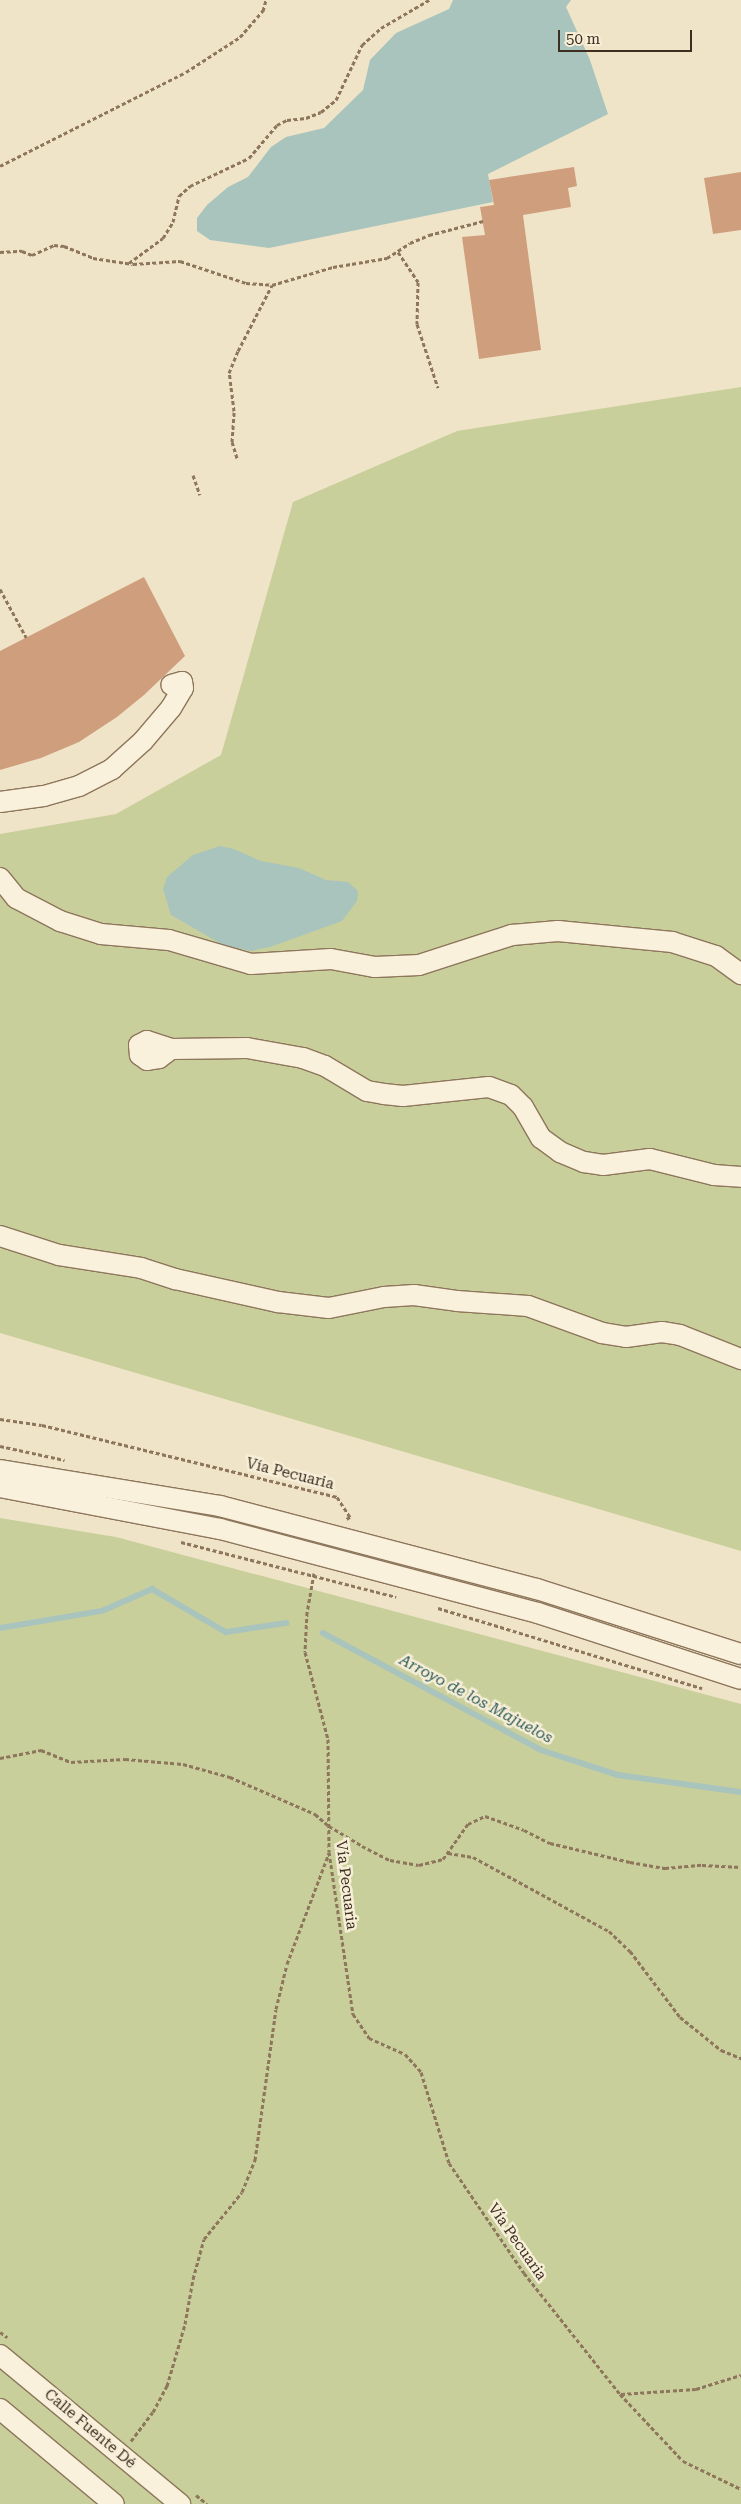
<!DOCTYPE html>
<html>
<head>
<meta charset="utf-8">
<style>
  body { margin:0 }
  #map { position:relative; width:741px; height:2504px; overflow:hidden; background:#f0e4c8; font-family:"Roboto Serif",serif }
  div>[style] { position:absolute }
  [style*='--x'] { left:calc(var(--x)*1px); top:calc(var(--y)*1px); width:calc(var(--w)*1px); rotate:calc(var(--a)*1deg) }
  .green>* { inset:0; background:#c9cf9b }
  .water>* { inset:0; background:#a9c4bc }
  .stream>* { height:5.5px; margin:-2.75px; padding:0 2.75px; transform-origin:2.75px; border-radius:2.75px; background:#a9c4bc }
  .building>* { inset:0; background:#cf9f7d }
  .path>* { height:3px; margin-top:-1.5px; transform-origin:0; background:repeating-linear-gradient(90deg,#8d765c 0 4px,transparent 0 6.5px) }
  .roads { filter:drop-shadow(1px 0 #8d765c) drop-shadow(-1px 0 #8d765c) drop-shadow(0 1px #8d765c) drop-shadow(0 -1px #8d765c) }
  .minor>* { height:20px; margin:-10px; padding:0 10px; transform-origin:10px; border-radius:10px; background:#faf1dc }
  span { translate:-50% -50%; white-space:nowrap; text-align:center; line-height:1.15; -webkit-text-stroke:5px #f7eed8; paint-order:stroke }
  .street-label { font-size:15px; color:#3d2e20 }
  .water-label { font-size:16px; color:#2f5d5a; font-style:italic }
  .scale { position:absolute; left:558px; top:30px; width:134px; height:22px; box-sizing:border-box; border:2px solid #3d2e20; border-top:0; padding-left:6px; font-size:15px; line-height:18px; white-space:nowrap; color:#3d2e20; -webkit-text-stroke:4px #f7eed8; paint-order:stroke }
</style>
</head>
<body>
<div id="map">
  <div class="green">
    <i style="clip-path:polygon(741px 387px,741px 1551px,0 1333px,0 834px,116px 814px,221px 755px,293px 502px,457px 431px)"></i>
    <i style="clip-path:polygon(0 1518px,116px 1537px,741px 1704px,741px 2504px,0 2504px)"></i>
  </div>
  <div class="water">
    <i style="clip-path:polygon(453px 0,571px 0,566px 7px,590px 60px,608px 114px,488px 174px,493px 202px,269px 248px,210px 240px,197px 231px,197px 218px,207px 205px,228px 187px,248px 177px,271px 147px,286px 137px,324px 128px,363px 90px,370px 60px,396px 33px,449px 9px)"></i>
    <i style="clip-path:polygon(220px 846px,234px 849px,261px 861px,299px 868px,326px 880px,348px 882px,358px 891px,357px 901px,342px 921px,270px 947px,251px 951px,223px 945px,171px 915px,163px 889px,167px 877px,193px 855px)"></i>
  </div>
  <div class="stream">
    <i style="--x:0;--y:1628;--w:103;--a:-9.5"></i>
    <i style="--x:102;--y:1611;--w:55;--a:-23.7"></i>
    <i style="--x:152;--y:1589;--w:86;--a:30.2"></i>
    <i style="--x:226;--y:1632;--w:61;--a:-8.5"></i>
    <i style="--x:323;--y:1633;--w:247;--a:28.2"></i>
    <i style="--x:541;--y:1750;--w:81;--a:18"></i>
    <i style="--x:618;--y:1775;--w:124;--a:7.9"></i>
  </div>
  <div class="building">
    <i style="clip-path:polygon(574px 167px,577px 186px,568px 188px,571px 207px,523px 215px,541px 350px,479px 359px,462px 237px,485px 235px,480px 207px,494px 205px,489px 180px)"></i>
    <i style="clip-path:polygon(741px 172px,741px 230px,713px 234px,704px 178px)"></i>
    <i style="clip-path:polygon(144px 577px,185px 656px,144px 695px,117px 717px,79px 742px,41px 758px,0 770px,0 651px)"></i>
  </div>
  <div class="path">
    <i style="--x:0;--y:166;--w:208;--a:-26.8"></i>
    <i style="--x:186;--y:72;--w:64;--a:-32.9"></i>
    <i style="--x:240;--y:37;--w:35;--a:-49"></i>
    <i style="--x:263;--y:11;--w:11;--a:-75"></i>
    <i style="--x:0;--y:252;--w:22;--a:-3"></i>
    <i style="--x:22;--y:251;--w:11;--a:22"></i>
    <i style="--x:32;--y:255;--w:24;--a:-24"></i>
    <i style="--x:54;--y:245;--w:10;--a:6"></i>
    <i style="--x:64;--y:246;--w:31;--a:22"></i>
    <i style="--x:93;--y:258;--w:40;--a:8.5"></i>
    <i style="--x:133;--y:264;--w:47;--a:-3.7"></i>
    <i style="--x:180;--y:261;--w:70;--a:18.4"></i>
    <i style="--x:246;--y:283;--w:26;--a:4"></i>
    <i style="--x:272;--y:285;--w:64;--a:-16.4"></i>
    <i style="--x:333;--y:267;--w:55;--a:-9.5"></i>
    <i style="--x:387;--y:258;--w:27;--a:-33"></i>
    <i style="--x:410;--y:243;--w:21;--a:-23"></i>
    <i style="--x:429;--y:235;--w:56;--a:-14.5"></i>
    <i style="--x:398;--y:252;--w:36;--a:56"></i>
    <i style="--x:418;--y:282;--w:42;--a:91.4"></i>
    <i style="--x:417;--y:324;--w:67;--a:71.8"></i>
    <i style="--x:129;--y:263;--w:42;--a:-36.3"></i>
    <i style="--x:163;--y:238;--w:19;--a:-58"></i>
    <i style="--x:173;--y:222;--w:27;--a:-77"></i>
    <i style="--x:179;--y:196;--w:15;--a:-42"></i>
    <i style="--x:190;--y:186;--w:65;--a:-25.4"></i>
    <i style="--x:249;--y:158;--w:43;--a:-49.7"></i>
    <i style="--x:277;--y:125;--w:11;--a:-27"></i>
    <i style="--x:287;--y:120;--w:19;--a:-6"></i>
    <i style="--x:306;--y:118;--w:16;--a:-22"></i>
    <i style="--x:321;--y:112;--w:19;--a:-39"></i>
    <i style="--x:336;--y:100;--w:61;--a:-64.7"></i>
    <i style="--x:362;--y:45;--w:25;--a:-42"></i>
    <i style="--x:381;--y:28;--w:56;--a:-30.3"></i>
    <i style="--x:237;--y:458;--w:17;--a:-107"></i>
    <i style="--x:232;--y:442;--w:31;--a:-86"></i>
    <i style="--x:234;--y:411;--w:38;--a:-97"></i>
    <i style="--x:229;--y:373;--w:24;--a:-68"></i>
    <i style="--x:238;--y:351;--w:74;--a:-62.7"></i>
    <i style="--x:193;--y:475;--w:21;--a:71"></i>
    <i style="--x:0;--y:589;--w:55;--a:61.6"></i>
    <i style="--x:0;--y:1419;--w:42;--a:8.1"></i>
    <i style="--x:42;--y:1425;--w:304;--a:13.7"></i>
    <i style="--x:337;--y:1497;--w:24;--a:57"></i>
    <i style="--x:350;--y:1517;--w:4;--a:153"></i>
    <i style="--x:0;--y:1446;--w:66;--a:12.3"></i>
    <i style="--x:181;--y:1542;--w:222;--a:14.3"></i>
    <i style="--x:314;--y:1573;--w:40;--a:100"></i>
    <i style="--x:307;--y:1612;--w:40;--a:92.9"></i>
    <i style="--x:305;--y:1652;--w:90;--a:75.2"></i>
    <i style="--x:328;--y:1739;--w:113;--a:89.5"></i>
    <i style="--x:329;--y:1852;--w:164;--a:81.6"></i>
    <i style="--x:353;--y:2014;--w:29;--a:56"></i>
    <i style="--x:369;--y:2038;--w:39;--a:24"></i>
    <i style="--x:405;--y:2054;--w:24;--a:48"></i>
    <i style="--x:421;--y:2072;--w:95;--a:72.9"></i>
    <i style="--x:449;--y:2163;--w:133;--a:55.7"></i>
    <i style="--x:524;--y:2273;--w:154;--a:51.6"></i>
    <i style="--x:620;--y:2394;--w:92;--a:46.8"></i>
    <i style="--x:683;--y:2461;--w:64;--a:25.8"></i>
    <i style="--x:438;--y:1608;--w:276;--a:16.9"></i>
    <i style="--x:0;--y:1758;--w:42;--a:-11"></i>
    <i style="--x:41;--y:1750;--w:32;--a:22"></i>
    <i style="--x:71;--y:1762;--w:54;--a:-3.2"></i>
    <i style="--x:125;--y:1759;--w:58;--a:4.9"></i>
    <i style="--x:183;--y:1764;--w:49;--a:15.5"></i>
    <i style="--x:230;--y:1777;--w:93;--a:23.5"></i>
    <i style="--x:315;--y:1814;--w:18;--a:41"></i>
    <i style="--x:329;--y:1826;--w:39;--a:31"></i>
    <i style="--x:362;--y:1846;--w:31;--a:27"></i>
    <i style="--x:390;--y:1860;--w:29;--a:10"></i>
    <i style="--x:419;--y:1865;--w:25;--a:-14"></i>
    <i style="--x:443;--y:1859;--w:43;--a:-54.5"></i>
    <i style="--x:468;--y:1824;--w:19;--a:-25"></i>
    <i style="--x:485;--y:1816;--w:41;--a:19.7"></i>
    <i style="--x:524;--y:1830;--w:29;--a:27"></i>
    <i style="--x:550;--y:1843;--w:82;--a:13.4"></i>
    <i style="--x:630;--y:1862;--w:36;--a:10"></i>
    <i style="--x:665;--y:1868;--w:37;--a:-5"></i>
    <i style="--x:702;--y:1865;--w:39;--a:3"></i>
    <i style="--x:448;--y:1853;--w:25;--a:9"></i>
    <i style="--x:473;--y:1857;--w:155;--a:28.6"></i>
    <i style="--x:609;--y:1931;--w:29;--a:44"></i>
    <i style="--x:630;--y:1951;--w:83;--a:52.9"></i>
    <i style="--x:680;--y:2017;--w:53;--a:38.8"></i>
    <i style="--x:721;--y:2050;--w:22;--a:22"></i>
    <i style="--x:0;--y:2332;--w:9;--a:36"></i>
    <i style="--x:621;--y:2394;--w:75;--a:-3.8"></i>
    <i style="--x:696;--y:2389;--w:47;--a:-17.3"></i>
    <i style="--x:131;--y:2441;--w:36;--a:-53"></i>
    <i style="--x:153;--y:2412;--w:30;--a:-62"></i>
    <i style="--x:167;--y:2386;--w:65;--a:-73.8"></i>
    <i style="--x:185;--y:2324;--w:46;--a:-79.9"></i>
    <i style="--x:193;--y:2279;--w:41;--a:-74.6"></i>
    <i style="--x:204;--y:2239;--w:60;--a:-51"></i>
    <i style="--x:242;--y:2192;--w:35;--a:-68"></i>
    <i style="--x:255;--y:2160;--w:152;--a:-82.1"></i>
    <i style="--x:276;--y:2009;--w:46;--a:-76.3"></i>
    <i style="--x:287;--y:1964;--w:119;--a:-69.3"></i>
    <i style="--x:196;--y:2495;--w:14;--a:39"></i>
  </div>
  <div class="roads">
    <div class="minor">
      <i style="--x:0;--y:802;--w:44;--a:-7.8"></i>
      <i style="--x:44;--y:796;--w:36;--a:-16"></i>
      <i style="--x:79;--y:786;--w:37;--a:-27"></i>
      <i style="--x:112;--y:769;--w:42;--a:-42.1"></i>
      <i style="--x:143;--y:741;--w:43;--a:-49.7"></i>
      <i style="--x:171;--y:708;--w:23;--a:-59"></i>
      <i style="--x:183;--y:688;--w:6;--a:-99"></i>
      <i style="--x:182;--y:682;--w:11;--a:165"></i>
      <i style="--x:0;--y:878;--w:26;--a:51"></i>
      <i style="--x:16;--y:898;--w:50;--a:27.6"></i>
      <i style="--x:60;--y:921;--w:43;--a:17.6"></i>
      <i style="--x:101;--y:934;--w:68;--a:5"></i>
      <i style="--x:169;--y:940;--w:85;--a:16.3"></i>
      <i style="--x:251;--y:964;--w:80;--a:-3.6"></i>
      <i style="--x:331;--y:959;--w:45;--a:10.3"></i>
      <i style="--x:375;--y:967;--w:44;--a:-2.6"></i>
      <i style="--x:419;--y:965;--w:98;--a:-17.9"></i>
      <i style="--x:512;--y:935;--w:46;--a:-5"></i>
      <i style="--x:558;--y:931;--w:115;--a:5.5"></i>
      <i style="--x:672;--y:942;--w:46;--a:17.7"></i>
      <i style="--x:716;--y:956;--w:31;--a:36"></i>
      <i style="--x:171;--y:1049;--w:15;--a:143"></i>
      <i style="--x:159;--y:1058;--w:12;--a:171"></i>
      <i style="--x:147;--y:1060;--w:9;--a:-144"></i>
      <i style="--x:140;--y:1055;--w:10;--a:-96"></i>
      <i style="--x:139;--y:1045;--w:9;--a:-27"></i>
      <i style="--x:147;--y:1041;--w:25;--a:18"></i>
      <i style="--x:171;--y:1049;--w:76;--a:-0.8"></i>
      <i style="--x:247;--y:1048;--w:57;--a:10.1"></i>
      <i style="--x:303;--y:1058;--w:23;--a:20"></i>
      <i style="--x:325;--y:1066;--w:49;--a:30.8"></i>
      <i style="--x:367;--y:1091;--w:17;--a:10"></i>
      <i style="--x:384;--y:1094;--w:19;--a:6"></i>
      <i style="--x:403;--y:1096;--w:86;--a:-6"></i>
      <i style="--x:489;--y:1087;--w:23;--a:20"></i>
      <i style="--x:511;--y:1095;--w:17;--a:45"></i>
      <i style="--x:523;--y:1107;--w:36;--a:60"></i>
      <i style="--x:541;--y:1138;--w:24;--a:36"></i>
      <i style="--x:560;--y:1152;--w:26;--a:23"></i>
      <i style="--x:584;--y:1162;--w:19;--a:9"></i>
      <i style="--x:603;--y:1165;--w:47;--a:-7.3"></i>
      <i style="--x:650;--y:1159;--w:66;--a:14"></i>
      <i style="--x:714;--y:1175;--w:27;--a:4"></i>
      <i style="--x:0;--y:1236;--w:62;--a:17.9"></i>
      <i style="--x:59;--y:1255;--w:83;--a:9"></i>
      <i style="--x:141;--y:1268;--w:36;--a:18"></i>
      <i style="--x:175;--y:1279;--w:106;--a:12.6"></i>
      <i style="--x:278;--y:1302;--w:51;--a:6.7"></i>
      <i style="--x:329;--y:1308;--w:56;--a:-11.3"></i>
      <i style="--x:384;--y:1297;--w:30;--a:-4"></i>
      <i style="--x:414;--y:1295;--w:43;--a:7.9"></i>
      <i style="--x:457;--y:1301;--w:71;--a:4"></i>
      <i style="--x:528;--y:1306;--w:79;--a:20"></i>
      <i style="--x:602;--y:1333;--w:24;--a:9"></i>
      <i style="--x:626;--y:1337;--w:36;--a:-8"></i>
      <i style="--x:662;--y:1332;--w:18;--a:9"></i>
      <i style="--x:680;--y:1335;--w:66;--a:21.5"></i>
      <i style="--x:0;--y:1470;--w:223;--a:9.3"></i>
      <i style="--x:220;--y:1506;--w:328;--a:14.7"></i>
      <i style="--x:537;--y:1589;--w:214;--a:17.7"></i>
      <i style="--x:0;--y:1487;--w:224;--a:10.8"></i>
      <i style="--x:220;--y:1529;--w:329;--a:14.8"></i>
      <i style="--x:538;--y:1613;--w:213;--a:18"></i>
      <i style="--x:0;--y:2355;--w:234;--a:39.6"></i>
      <i style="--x:0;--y:2409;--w:148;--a:39.8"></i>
    </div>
  </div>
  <div class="street-label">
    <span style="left:290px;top:1474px;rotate:14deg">Vía Pecuaria</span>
    <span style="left:346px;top:1885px;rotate:83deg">Vía Pecuaria</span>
    <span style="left:517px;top:2242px;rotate:55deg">Vía Pecuaria</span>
    <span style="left:90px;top:2429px;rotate:40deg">Calle Fuente Dé</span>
  </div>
  <div class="water-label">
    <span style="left:476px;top:1699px;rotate:28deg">Arroyo de los Majuelos</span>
  </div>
  <div class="scale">50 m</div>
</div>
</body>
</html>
